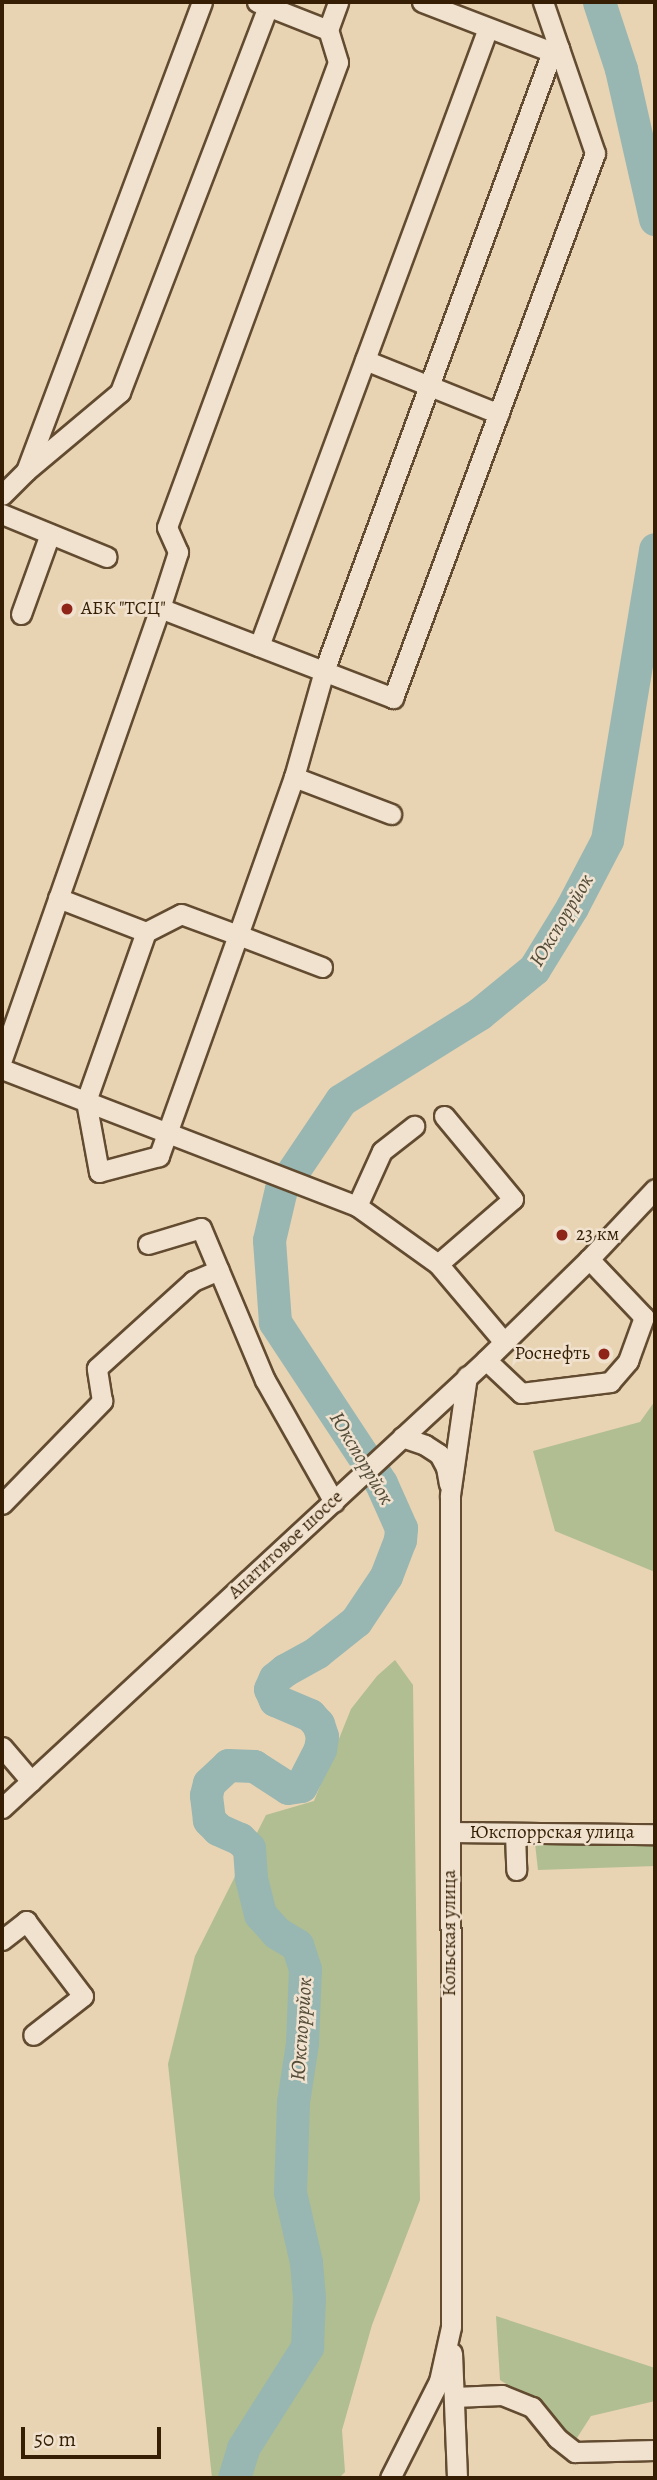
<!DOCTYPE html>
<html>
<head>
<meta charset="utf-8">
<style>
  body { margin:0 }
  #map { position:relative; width:657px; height:2480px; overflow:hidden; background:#e8d3b3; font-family:Alegreya,serif }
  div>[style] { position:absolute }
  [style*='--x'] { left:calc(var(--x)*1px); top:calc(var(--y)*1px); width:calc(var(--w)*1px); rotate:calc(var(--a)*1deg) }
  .green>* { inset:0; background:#b0be91 }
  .river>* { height:33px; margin:-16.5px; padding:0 16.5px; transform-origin:16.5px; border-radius:16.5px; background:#98b7b2 }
  .roads { filter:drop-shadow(2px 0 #624b30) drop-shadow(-2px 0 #624b30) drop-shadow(0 2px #624b30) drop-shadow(0 -2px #624b30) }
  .minor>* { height:19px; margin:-9.5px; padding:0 9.5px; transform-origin:9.5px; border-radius:9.5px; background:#f0e2ce }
  .dots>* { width:19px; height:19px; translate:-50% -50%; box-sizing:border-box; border:4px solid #f0e2ce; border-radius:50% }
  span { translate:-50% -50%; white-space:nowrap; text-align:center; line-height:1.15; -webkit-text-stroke:5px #f0e2ce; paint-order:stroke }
  .poi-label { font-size:19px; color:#351e04 }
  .left { translate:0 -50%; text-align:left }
  .right { translate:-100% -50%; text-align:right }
  .street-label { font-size:19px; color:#351e04 }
  .water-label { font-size:21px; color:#534c38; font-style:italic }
  .frame { position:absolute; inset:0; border:4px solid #351e04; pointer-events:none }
  .scale { position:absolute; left:21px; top:2427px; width:140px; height:32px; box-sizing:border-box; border:4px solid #351e04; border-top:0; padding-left:9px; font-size:21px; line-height:24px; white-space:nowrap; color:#351e04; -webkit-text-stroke:5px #f0e2ce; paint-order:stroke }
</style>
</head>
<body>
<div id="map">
  <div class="green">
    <i style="clip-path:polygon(655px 1401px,655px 1572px,555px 1531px,533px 1451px,640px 1422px)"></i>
    <i style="clip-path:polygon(395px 1660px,413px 1685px,420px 2200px,372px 2325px,342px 2430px,345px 2472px,339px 2478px,212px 2478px,168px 2064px,195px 1956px,266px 1815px,314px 1801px,351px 1709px,377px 1676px)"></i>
    <i style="clip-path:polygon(535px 1843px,655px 1845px,655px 1866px,538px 1870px)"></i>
    <i style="clip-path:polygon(496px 2316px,655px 2368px,655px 2401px,591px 2416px,575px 2441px,544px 2407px,500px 2380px)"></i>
  </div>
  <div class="river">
    <i style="--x:599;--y:2;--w:71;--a:71.8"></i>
    <i style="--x:621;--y:69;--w:154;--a:77.2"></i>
    <i style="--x:234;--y:2478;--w:31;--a:-73"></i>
    <i style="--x:243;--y:2448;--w:120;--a:-57.6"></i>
    <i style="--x:307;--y:2347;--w:50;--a:-87.7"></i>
    <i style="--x:309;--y:2297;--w:35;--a:-95"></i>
    <i style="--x:306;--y:2262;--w:72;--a:-102.9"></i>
    <i style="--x:290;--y:2192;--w:90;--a:-88.1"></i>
    <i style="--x:293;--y:2102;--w:60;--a:-81.3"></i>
    <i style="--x:302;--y:2043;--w:74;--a:-87.7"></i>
    <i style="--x:305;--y:1969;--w:25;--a:-108"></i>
    <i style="--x:297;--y:1945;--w:23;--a:-149"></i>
    <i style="--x:277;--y:1933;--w:25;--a:-132"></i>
    <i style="--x:260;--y:1914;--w:38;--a:-104"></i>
    <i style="--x:251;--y:1877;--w:29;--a:-94"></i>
    <i style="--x:249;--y:1848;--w:13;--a:-135"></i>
    <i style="--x:240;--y:1839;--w:24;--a:-156"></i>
    <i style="--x:218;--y:1829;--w:13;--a:-135"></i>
    <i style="--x:209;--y:1820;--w:25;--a:-97"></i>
    <i style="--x:206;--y:1795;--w:12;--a:-76"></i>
    <i style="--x:209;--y:1783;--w:26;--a:-43"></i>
    <i style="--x:228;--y:1765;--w:26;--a:2"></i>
    <i style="--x:254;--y:1766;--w:40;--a:32.9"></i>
    <i style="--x:288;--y:1788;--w:13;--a:-9"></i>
    <i style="--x:301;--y:1786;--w:42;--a:-62.8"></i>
    <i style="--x:320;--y:1749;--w:13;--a:-81"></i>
    <i style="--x:322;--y:1736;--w:13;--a:-108"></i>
    <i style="--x:318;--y:1724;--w:12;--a:-132"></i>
    <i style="--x:310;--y:1715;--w:38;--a:-157"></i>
    <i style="--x:275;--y:1700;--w:12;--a:-114"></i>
    <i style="--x:270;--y:1689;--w:12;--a:-66"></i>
    <i style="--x:275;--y:1678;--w:13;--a:-39"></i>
    <i style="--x:285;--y:1670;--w:37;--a:-29"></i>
    <i style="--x:317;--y:1652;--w:50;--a:-38.5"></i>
    <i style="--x:356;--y:1621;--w:54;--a:-56.3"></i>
    <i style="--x:386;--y:1576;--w:39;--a:-69"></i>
    <i style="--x:400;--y:1540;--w:12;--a:-85"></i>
    <i style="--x:401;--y:1528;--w:49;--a:-114"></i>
    <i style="--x:381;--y:1483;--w:193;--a:-123.4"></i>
    <i style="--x:275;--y:1322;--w:82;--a:-94.2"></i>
    <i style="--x:269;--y:1240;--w:52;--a:-76.8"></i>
    <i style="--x:281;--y:1189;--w:107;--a:-56"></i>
    <i style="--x:341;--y:1100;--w:163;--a:-31.9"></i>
    <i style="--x:479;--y:1014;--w:71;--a:-39.3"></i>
    <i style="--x:534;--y:969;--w:73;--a:-58.5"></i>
    <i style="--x:572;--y:907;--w:76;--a:-62.4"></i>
    <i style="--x:607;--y:840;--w:295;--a:-80.6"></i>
  </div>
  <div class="roads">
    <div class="minor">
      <i style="--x:257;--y:2;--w:76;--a:21.5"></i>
      <i style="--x:328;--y:30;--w:30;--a:-70"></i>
      <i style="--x:422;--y:2;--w:139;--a:21"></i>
      <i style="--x:552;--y:52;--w:8;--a:-23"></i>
      <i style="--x:365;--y:360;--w:144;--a:21.9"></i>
      <i style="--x:26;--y:471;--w:123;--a:-40"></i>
      <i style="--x:120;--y:392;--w:418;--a:-69"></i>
      <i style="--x:2;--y:495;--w:34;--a:-45"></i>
      <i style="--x:26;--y:471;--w:501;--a:-69.43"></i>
      <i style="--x:2;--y:514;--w:113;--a:22.3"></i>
      <i style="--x:160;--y:608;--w:59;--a:-72.2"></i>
      <i style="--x:178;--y:552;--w:27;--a:-114"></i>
      <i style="--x:167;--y:527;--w:495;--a:-69.8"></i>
      <i style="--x:338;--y:62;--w:34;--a:-107"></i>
      <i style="--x:21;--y:614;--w:85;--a:-70.1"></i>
      <i style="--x:259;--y:646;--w:659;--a:-69.67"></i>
      <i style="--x:294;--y:777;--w:104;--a:20.9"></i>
      <i style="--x:58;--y:898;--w:94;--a:21.1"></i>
      <i style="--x:181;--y:914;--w:61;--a:20.2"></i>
      <i style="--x:238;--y:935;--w:235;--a:109.7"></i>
      <i style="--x:159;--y:1156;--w:62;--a:165.1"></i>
      <i style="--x:99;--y:1172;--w:72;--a:-100.4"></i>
      <i style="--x:86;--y:1101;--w:179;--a:-70.5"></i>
      <i style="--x:146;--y:932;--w:39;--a:-27"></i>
      <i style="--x:322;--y:967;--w:90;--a:-159.1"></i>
      <i style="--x:238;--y:935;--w:168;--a:-70.5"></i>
      <i style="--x:294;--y:777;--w:110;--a:-74.2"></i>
      <i style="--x:324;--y:671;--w:660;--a:-69.78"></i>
      <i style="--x:2;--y:1059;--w:478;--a:-70.7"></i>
      <i style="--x:160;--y:608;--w:250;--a:21.1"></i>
      <i style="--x:393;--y:698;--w:581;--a:-69.66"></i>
      <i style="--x:595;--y:153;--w:160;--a:-109"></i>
      <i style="--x:2;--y:1069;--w:381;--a:21.1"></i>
      <i style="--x:357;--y:1206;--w:100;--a:35.6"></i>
      <i style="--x:438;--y:1264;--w:102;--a:49.8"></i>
      <i style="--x:357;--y:1206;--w:60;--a:-65.6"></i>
      <i style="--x:382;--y:1151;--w:41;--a:-38"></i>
      <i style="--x:148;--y:1244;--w:55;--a:-16.8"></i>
      <i style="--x:201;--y:1228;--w:165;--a:67.2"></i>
      <i style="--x:265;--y:1380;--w:140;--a:60.5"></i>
      <i style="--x:438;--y:1264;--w:99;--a:-40.9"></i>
      <i style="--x:513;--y:1199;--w:108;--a:-129.7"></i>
      <i style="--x:486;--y:1360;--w:48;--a:43.3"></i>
      <i style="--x:521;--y:1393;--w:90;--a:-7"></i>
      <i style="--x:610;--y:1382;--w:28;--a:-49"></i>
      <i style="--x:628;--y:1361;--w:47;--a:-70"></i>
      <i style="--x:644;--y:1317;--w:80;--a:-133.5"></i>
      <i style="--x:402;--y:1437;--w:24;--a:19"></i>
      <i style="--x:425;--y:1445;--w:17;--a:33"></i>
      <i style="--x:439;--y:1454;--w:15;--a:62"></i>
      <i style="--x:446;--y:1467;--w:17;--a:80"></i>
      <i style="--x:2;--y:1504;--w:144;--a:-45.8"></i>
      <i style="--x:102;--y:1401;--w:33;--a:-99"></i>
      <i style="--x:97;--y:1368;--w:130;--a:-42.2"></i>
      <i style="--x:193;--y:1281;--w:28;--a:-23"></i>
      <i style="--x:2;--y:1747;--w:45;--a:49.5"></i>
      <i style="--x:2;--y:1808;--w:660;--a:-42.79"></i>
      <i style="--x:486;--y:1360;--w:144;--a:-44.4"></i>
      <i style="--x:589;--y:1259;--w:96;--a:-46.7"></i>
      <i style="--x:450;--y:1832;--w:205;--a:0.6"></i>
      <i style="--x:515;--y:1833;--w:37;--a:88"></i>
      <i style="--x:2;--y:1940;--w:31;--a:-38"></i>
      <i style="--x:26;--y:1921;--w:94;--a:52.8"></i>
      <i style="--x:83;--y:1996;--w:63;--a:142"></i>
      <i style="--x:452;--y:2353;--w:125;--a:87.7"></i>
      <i style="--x:454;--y:2397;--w:48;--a:-2.4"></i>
      <i style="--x:502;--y:2395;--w:32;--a:22"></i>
      <i style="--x:532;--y:2407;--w:40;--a:51"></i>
      <i style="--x:557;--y:2438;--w:23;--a:38"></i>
      <i style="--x:575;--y:2452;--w:80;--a:-1.4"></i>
      <i style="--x:390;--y:2478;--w:109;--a:-63.2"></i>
      <i style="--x:439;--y:2381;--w:55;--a:-77.5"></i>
      <i style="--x:451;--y:2327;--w:832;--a:-90.07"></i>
      <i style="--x:450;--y:1495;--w:120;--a:-81.9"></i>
    </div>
  </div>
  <div class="dots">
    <i style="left:67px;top:609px;background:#8f2418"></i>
    <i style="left:562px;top:1235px;background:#8f2418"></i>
    <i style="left:604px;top:1354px;background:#8f2418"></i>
  </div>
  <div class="poi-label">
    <span class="left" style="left:81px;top:609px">АБК "ТСЦ"</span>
    <span class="left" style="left:576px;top:1235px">23 км</span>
    <span class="right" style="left:590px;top:1354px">Роснефть</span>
  </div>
  <div class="street-label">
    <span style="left:286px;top:1545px;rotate:-43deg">Апатитовое шоссе</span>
    <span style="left:552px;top:1833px">Юкспоррская улица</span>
    <span style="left:450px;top:1933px;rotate:-90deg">Кольская улица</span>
  </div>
  <div class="water-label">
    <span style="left:561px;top:920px;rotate:-59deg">Юкспоррйок</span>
    <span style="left:362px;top:1458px;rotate:59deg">Юкспоррйок</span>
    <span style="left:301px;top:2029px;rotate:-86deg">Юкспоррйок</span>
  </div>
  <div class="frame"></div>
  <div class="scale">50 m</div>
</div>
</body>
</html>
